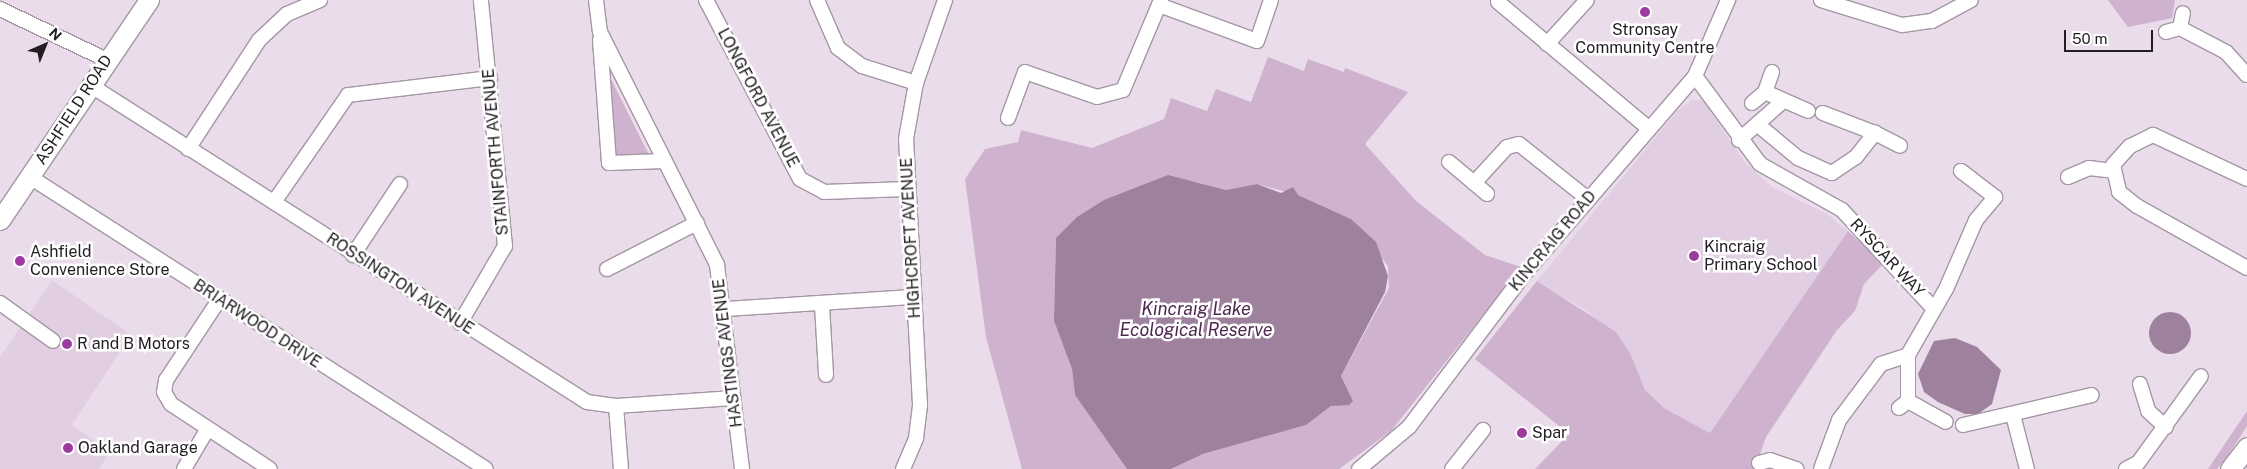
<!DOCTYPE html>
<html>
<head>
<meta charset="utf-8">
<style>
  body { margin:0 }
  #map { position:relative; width:2247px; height:469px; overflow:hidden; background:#ebdceb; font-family:"Public Sans",sans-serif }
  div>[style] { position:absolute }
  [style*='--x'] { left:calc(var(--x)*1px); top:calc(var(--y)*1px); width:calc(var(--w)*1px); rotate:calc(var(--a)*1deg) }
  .built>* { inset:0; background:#e2cee2 }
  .green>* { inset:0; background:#cfb3ce }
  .water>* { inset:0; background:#9d819d }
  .round { border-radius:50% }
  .roads { filter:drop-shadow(1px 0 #a496a4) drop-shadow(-1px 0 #a496a4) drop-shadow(0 1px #a496a4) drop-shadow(0 -1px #a496a4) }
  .street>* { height:14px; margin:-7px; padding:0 7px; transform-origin:7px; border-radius:7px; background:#fff }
  .secondary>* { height:19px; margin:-9.5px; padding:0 9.5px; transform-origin:9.5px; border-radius:9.5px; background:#fff }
  .dots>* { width:14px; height:14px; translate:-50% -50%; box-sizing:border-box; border:2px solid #fff; border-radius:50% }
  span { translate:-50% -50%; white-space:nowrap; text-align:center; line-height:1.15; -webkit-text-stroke:5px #fff; paint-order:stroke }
  .poi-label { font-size:16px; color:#221d22 }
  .left { translate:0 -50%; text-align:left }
  .street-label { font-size:16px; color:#221d22 }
  .water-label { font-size:18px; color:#4f2851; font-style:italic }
  .north { position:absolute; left:20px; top:20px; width:50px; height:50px; -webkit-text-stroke:4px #fff; paint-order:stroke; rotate:44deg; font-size:14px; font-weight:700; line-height:20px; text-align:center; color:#221d22 }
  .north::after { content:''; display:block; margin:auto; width:18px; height:22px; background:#221d22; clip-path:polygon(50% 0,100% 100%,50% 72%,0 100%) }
  .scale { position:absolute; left:2064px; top:30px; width:89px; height:22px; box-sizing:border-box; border:2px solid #221d22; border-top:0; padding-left:6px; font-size:15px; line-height:18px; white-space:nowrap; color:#221d22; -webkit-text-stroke:4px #fff; paint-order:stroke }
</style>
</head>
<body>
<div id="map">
  <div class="built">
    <i style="clip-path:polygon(1693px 100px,1703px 100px,1744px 161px,1772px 187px,1827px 214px,1848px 231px,1710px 433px,1664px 408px,1645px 390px,1631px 355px,1587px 311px,1537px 281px,1678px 110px)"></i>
    <i style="clip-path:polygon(52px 280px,131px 335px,72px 425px,110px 452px,99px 469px,0 469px,0 357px)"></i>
  </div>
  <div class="green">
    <i style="clip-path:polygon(2108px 0,2175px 0,2172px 18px,2128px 27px)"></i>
    <i style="clip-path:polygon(1268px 57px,1304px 71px,1308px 59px,1344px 72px,1345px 68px,1408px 92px,1365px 144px,1416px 201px,1485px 255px,1521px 267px,1391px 431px,1339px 469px,1171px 469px,1203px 454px,1306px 425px,1331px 406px,1353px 401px,1341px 376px,1389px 288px,1388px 266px,1351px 219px,1298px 195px,1257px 184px,1226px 190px,1196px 182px,1056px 238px,1054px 321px,1072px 369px,1075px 394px,1127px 469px,1022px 469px,986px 337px,965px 179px,985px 149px,1018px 142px,1021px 130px,1092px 148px,1164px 119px,1171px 98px,1207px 111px,1216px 89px,1251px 102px)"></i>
    <i style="clip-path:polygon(607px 71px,652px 161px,609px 163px)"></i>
    <i style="clip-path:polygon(1848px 231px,1884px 263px,1864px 284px,1855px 311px,1837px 330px,1766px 437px,1755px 469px,1535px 469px,1569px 434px,1475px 359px,1537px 281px,1616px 332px,1631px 355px,1645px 390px,1664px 408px,1710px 433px)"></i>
    <i style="clip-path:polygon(2247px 411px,2247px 426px,2227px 457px,2217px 469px,2208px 469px)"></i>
  </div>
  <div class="water">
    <i style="clip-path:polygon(1168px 175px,1226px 190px,1257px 184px,1281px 193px,1293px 187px,1298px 195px,1351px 219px,1376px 242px,1388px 276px,1385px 292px,1341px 376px,1353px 401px,1349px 405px,1331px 406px,1306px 425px,1203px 454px,1171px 469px,1127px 469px,1075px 395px,1072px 369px,1054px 321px,1056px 238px,1077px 217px,1104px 200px)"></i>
    <i class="round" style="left:2149px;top:312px;width:42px;height:42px"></i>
    <i style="clip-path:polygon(1955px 338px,1977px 347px,2001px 370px,1992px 404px,1978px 414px,1965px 414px,1938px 402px,1924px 392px,1918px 374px,1934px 341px)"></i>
  </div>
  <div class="roads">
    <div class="street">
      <i style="--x:596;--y:0;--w:32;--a:83"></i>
      <i style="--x:600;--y:32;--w:261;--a:63.3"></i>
      <i style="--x:717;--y:265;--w:206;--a:83"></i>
      <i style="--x:706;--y:0;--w:202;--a:62.3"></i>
      <i style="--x:800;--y:179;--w:27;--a:28"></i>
      <i style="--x:824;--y:192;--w:82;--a:-2.1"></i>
      <i style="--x:817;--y:0;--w:52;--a:66.4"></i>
      <i style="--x:838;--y:48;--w:30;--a:37"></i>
      <i style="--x:862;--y:66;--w:57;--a:17.5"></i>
      <i style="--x:1821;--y:0;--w:85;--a:17.2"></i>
      <i style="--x:1902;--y:25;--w:30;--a:-8"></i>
      <i style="--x:1932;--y:21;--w:44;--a:-28.3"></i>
      <i style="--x:1498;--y:2;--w:194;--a:40"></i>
      <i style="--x:1159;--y:5;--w:104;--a:20.2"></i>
      <i style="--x:1257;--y:41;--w:43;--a:-71.1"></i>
      <i style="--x:0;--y:9;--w:119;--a:25.5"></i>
      <i style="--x:2180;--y:28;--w:52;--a:27.6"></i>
      <i style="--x:2226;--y:52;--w:31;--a:48"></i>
      <i style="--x:2166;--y:32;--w:15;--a:-16"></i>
      <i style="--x:2180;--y:28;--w:15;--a:-79"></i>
      <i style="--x:600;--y:40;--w:123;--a:85.8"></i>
      <i style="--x:609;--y:163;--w:55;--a:-2.1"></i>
      <i style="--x:1547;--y:44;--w:59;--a:-47.7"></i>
      <i style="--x:1772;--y:72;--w:21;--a:109"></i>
      <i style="--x:1765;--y:92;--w:47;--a:23.8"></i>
      <i style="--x:1695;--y:76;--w:109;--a:53.5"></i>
      <i style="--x:1760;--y:164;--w:94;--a:29.3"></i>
      <i style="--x:1842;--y:210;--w:135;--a:47.1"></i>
      <i style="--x:90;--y:85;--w:589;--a:32.53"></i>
      <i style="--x:587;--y:402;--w:29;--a:8"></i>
      <i style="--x:616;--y:406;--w:118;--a:-3.9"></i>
      <i style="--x:1752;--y:103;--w:17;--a:-40"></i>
      <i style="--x:1008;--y:118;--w:49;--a:-69.7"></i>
      <i style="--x:1025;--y:72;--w:76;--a:19.1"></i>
      <i style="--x:1097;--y:97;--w:27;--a:-15"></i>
      <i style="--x:1123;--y:90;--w:98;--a:-67.1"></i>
      <i style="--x:1757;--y:124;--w:53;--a:39.7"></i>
      <i style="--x:1798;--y:158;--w:37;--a:24"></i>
      <i style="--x:1832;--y:173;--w:29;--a:-34"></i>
      <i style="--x:1856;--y:157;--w:31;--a:-52"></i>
      <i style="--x:1875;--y:133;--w:56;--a:-159"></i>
      <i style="--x:1875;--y:133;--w:28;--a:27"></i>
      <i style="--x:1739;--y:140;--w:57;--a:-41.5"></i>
      <i style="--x:188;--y:149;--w:130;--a:-56.9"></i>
      <i style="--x:259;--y:40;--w:38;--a:-43"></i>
      <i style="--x:287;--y:14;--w:36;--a:-23"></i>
      <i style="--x:1449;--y:162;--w:33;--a:40"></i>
      <i style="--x:1474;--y:183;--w:49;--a:-47.5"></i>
      <i style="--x:1507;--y:147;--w:12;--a:-14"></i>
      <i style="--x:1519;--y:144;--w:88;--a:38.6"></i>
      <i style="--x:30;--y:177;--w:541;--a:32.63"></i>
      <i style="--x:2068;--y:177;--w:23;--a:-23"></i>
      <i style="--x:2089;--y:168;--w:24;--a:7"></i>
      <i style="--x:2247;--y:179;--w:104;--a:-154.9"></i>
      <i style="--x:2153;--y:135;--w:25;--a:154"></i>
      <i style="--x:2130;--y:146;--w:25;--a:132"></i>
      <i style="--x:2113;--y:165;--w:28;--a:77"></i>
      <i style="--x:2119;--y:192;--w:23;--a:38"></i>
      <i style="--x:2137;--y:206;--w:126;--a:29.4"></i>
      <i style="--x:1474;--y:183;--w:17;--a:40"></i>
      <i style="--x:274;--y:202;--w:130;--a:-55.3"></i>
      <i style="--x:348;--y:95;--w:143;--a:-6.8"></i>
      <i style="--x:353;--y:255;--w:85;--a:-56.5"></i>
      <i style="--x:607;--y:269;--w:101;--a:-27.1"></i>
      <i style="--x:219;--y:300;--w:96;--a:123.5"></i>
      <i style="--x:166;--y:380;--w:12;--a:99"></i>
      <i style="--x:164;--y:392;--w:14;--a:60"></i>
      <i style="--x:171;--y:404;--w:118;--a:33.3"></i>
      <i style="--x:0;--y:303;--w:65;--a:35.6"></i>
      <i style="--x:822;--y:305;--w:70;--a:86.7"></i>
      <i style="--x:725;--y:309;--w:188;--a:-3.7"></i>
      <i style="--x:460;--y:323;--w:89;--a:-59.7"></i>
      <i style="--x:505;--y:246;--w:247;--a:-95.6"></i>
      <i style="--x:2140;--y:384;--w:28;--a:73"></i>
      <i style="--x:2148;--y:411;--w:24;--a:42"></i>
      <i style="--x:1908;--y:401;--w:43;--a:28.9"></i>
      <i style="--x:616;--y:406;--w:63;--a:85.5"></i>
      <i style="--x:1899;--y:408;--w:11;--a:-38"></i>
      <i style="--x:1908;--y:401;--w:46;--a:-90"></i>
      <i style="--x:2013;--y:415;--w:56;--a:75.5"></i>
      <i style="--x:1963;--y:425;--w:132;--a:-13.1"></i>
      <i style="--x:1759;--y:463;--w:11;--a:-15"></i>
      <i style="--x:1770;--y:460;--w:28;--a:19"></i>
      <i style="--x:184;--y:469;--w:45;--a:-59.5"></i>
      <i style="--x:903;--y:469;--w:34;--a:-67"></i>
      <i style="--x:916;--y:438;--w:33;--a:-83"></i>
      <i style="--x:920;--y:405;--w:266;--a:-93"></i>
      <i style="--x:906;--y:139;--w:57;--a:-79.9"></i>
      <i style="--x:916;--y:83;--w:88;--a:-70.7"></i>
      <i style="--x:1359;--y:469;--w:65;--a:-40"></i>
      <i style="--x:1409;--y:427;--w:194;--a:-53"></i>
      <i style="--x:1526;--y:272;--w:259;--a:-49.2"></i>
      <i style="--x:1695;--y:76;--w:83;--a:-66.5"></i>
      <i style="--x:1452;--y:469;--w:50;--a:-51.5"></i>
      <i style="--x:1821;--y:469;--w:52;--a:-69.8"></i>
      <i style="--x:1839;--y:420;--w:70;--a:-53.1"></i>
      <i style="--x:1881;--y:364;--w:28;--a:-18"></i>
      <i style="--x:1908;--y:355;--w:76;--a:-60.1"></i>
      <i style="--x:1946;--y:289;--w:75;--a:-66.5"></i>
      <i style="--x:1976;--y:220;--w:30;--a:-50"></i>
      <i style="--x:1995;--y:197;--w:43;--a:-142.6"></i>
      <i style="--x:2126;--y:469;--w:13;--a:-27"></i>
      <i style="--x:2138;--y:463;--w:107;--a:-54.1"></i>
    </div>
    <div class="secondary">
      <i style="--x:0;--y:220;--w:266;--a:-55.9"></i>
      <i style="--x:2230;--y:469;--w:28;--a:-52"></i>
    </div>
  </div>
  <div class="dots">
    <i style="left:1645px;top:12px;background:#9c3aa0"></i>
    <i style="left:1694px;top:256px;background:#9c3aa0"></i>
    <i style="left:20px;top:261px;background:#9c3aa0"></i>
    <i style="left:67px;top:344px;background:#9c3aa0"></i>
    <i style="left:1522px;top:433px;background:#9c3aa0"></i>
    <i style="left:68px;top:448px;background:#9c3aa0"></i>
  </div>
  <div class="poi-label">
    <span style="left:1645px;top:39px">Stronsay<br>Community Centre</span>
    <span class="left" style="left:1704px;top:256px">Kincraig<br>Primary School</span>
    <span class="left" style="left:30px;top:261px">Ashfield<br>Convenience Store</span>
    <span class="left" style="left:77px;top:344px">R and B Motors</span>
    <span class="left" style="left:1532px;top:433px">Spar</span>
    <span class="left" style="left:78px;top:448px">Oakland Garage</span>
  </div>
  <div class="street-label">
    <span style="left:758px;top:98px;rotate:62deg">LONGFORD AVENUE</span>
    <span style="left:74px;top:110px;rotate:-57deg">ASHFIELD ROAD</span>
    <span style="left:496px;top:152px;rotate:-95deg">STAINFORTH AVENUE</span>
    <span style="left:911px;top:238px;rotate:-93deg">HIGHCROFT AVENUE</span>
    <span style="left:1553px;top:241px;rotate:-50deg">KINCRAIG ROAD</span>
    <span style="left:1887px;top:258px;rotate:47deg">RYSCAR WAY</span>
    <span style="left:400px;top:284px;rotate:33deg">ROSSINGTON AVENUE</span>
    <span style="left:257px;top:324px;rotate:33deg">BRIARWOOD DRIVE</span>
    <span style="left:728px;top:353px;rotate:-97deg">HASTINGS AVENUE</span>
  </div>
  <div class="water-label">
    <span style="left:1196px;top:320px">Kincraig Lake<br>Ecological Reserve</span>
  </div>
  <div class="north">N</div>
  <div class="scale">50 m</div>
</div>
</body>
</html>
